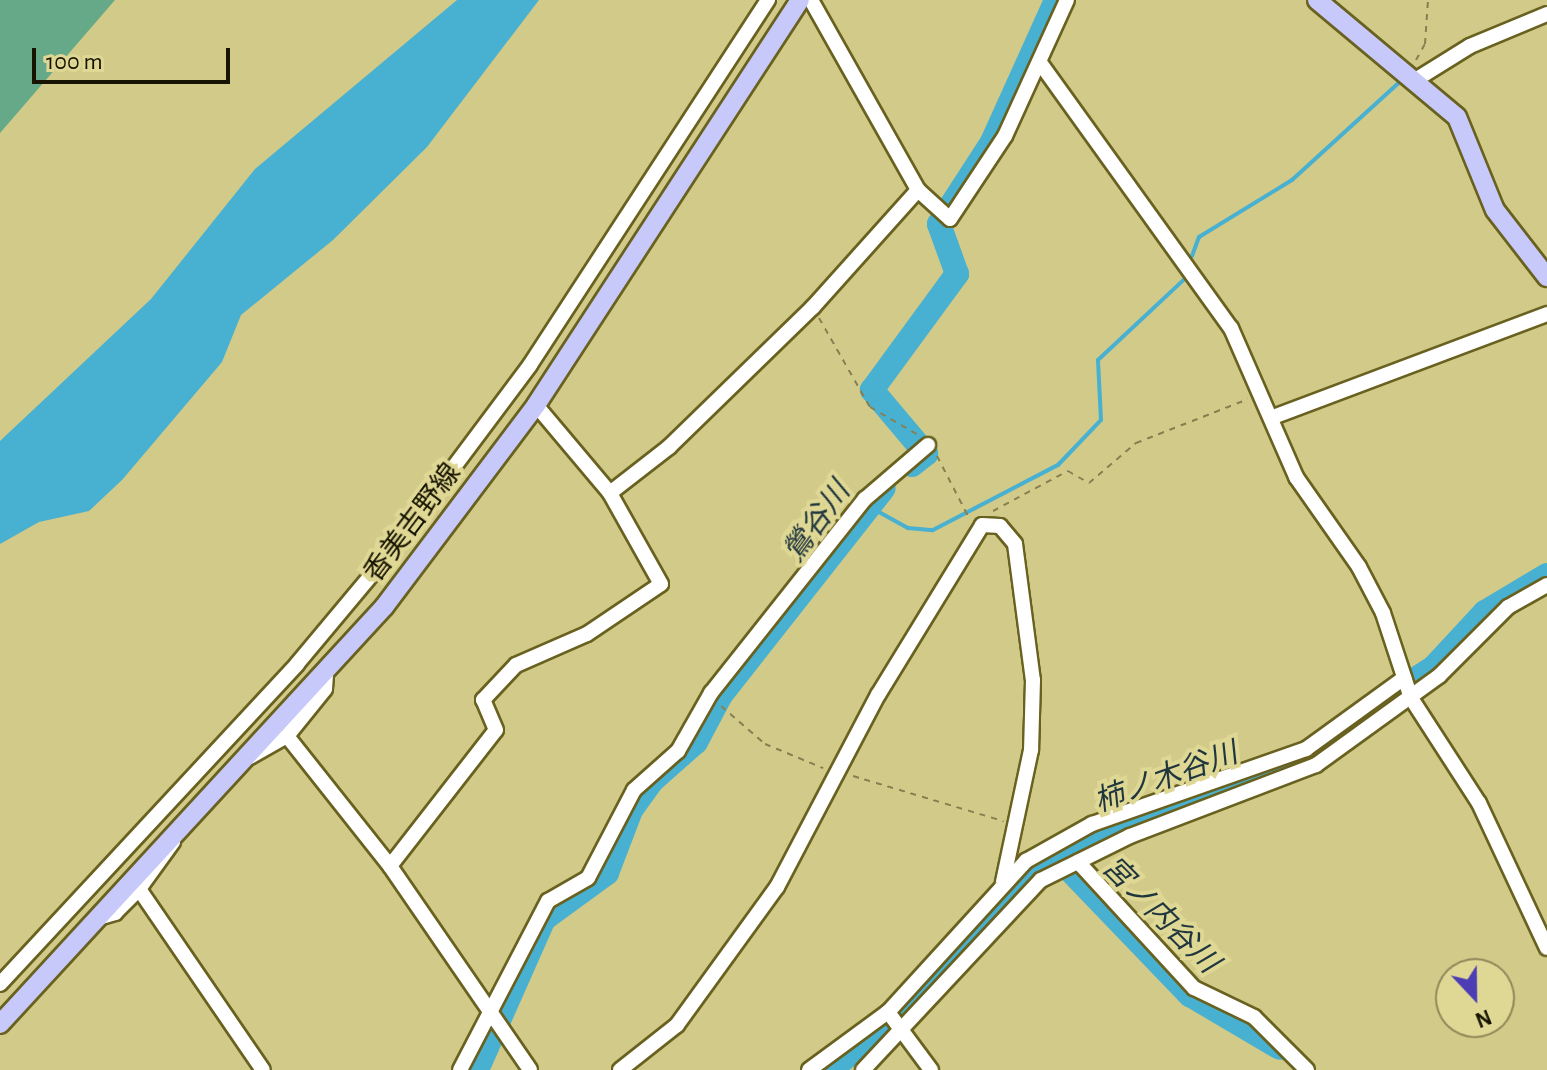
<!DOCTYPE html>
<html>
<head>
<meta charset="utf-8">
<style>
  body { margin:0 }
  #map { position:relative; width:1547px; height:1070px; overflow:hidden; background:#d1ca88; font-family:"Alegreya Sans","Noto Sans JP",sans-serif }
  div>[style] { position:absolute }
  [style*='--x'] { left:calc(var(--x)*1px); top:calc(var(--y)*1px); width:calc(var(--w)*1px); rotate:calc(var(--a)*1deg) }
  .green>* { inset:0; background:#65a988 }
  .water>* { inset:0; background:#48b0d1 }
  .stream>* { height:4px; margin:-2px; padding:0 2px; transform-origin:2px; border-radius:2px; background:#48b0d1 }
  .river>* { height:24px; margin:-12px; padding:0 12px; transform-origin:12px; border-radius:12px; background:#48b0d1 }
  .path>* { height:2px; margin-top:-1px; transform-origin:0; background:repeating-linear-gradient(90deg,#868051 0 6px,transparent 0 12px) }
  .roads { filter:drop-shadow(2px 0 #69611f) drop-shadow(-2px 0 #69611f) drop-shadow(0 2px #69611f) drop-shadow(0 -2px #69611f) }
  .minor>* { height:14px; margin:-7px; padding:0 7px; transform-origin:7px; border-radius:7px; background:#fff }
  .major>* { height:18px; margin:-9px; padding:0 9px; transform-origin:9px; border-radius:9px; background:#c8c9fb }
  span { translate:-50% -50%; white-space:nowrap; text-align:center; line-height:1.15; -webkit-text-stroke:8px #dfd794; paint-order:stroke }
  .street-label { font-size:28px; color:#161300 }
  .water-label { font-size:30px; color:#1f363e; font-style:italic }
  .north { position:absolute; left:1435px; top:958px; width:80px; height:80px; box-sizing:border-box; background:#dfd794; border:2px solid #8f8959; border-radius:50%; rotate:158deg; font-size:22px; font-weight:700; line-height:32px; text-align:center; color:#161300 }
  .north::after { content:''; display:block; margin:auto; width:28px; height:36px; background:#4c3db4; clip-path:polygon(50% 0,100% 100%,50% 72%,0 100%) }
  .scale { position:absolute; left:32px; top:48px; width:198px; height:36px; box-sizing:border-box; border:4px solid #161300; border-top:0; padding-left:10px; font-size:24px; line-height:28px; white-space:nowrap; color:#161300; -webkit-text-stroke:6px #dfd794; paint-order:stroke }
</style>
</head>
<body>
<div id="map">
  <div class="green">
    <i style="clip-path:polygon(0 0,115px 0,0 133px)"></i>
  </div>
  <div class="water">
    <i style="clip-path:polygon(457px 0,539px 0,427px 147px,333px 240px,241px 315px,222px 362px,122px 480px,89px 511px,39px 522px,0 544px,0 441px,151px 299px,255px 169px)"></i>
  </div>
  <div class="stream">
    <i style="--x:1414;--y:72;--w:86;--a:-28.3"></i>
    <i style="--x:1192;--y:256;--w:20;--a:-70"></i>
    <i style="--x:1199;--y:237;--w:109;--a:-31.5"></i>
    <i style="--x:1292;--y:180;--w:150;--a:-42.3"></i>
    <i style="--x:868;--y:506;--w:46;--a:28.8"></i>
    <i style="--x:908;--y:528;--w:25;--a:5"></i>
    <i style="--x:933;--y:530;--w:141;--a:-27.5"></i>
    <i style="--x:1058;--y:465;--w:62;--a:-46.3"></i>
    <i style="--x:1101;--y:420;--w:60;--a:-92.9"></i>
    <i style="--x:1098;--y:360;--w:126;--a:-43.1"></i>
  </div>
  <div class="river">
    <i style="--x:912;--y:465;--w:18;--a:-38"></i>
    <i style="--x:926;--y:454;--w:84;--a:-130.2"></i>
    <i style="--x:872;--y:390;--w:144;--a:-53.8"></i>
    <i style="--x:957;--y:274;--w:53;--a:-109.8"></i>
    <i style="--x:939;--y:224;--w:98;--a:-57.1"></i>
    <i style="--x:992;--y:142;--w:156;--a:-65.7"></i>
    <i style="--x:1057;--y:857;--w:192;--a:46.1"></i>
    <i style="--x:1190;--y:995;--w:104;--a:30.5"></i>
    <i style="--x:477;--y:1070;--w:165;--a:-66.1"></i>
    <i style="--x:544;--y:919;--w:78;--a:-36.1"></i>
    <i style="--x:607;--y:873;--w:67;--a:-69.1"></i>
    <i style="--x:631;--y:810;--w:37;--a:-54"></i>
    <i style="--x:653;--y:780;--w:57;--a:-41.5"></i>
    <i style="--x:696;--y:742;--w:53;--a:-62"></i>
    <i style="--x:721;--y:695;--w:263;--a:-51.8"></i>
    <i style="--x:830;--y:1070;--w:106;--a:-38.5"></i>
    <i style="--x:913;--y:1004;--w:167;--a:-49.1"></i>
    <i style="--x:1022;--y:878;--w:89;--a:-28.9"></i>
    <i style="--x:1100;--y:835;--w:225;--a:-19.7"></i>
    <i style="--x:1312;--y:759;--w:74;--a:-41.7"></i>
    <i style="--x:1367;--y:710;--w:80;--a:-32.7"></i>
    <i style="--x:1434;--y:667;--w:75;--a:-47.2"></i>
    <i style="--x:1485;--y:612;--w:72;--a:-30.8"></i>
  </div>
  <div class="path">
    <i style="--x:1416;--y:60;--w:18;--a:-61"></i>
    <i style="--x:1425;--y:44;--w:44;--a:-86.1"></i>
    <i style="--x:819;--y:318;--w:103;--a:60.2"></i>
    <i style="--x:870;--y:407;--w:58;--a:30.1"></i>
    <i style="--x:937;--y:456;--w:70;--a:62.7"></i>
    <i style="--x:993;--y:511;--w:85;--a:-28.1"></i>
    <i style="--x:1068;--y:471;--w:24;--a:30"></i>
    <i style="--x:1089;--y:483;--w:62;--a:-40.4"></i>
    <i style="--x:1136;--y:443;--w:120;--a:-21.4"></i>
    <i style="--x:721;--y:706;--w:58;--a:40.8"></i>
    <i style="--x:765;--y:744;--w:63;--a:22.5"></i>
    <i style="--x:853;--y:776;--w:157;--a:16.7"></i>
  </div>
  <div class="roads">
    <div class="minor">
      <i style="--x:811;--y:0;--w:218;--a:60.6"></i>
      <i style="--x:918;--y:190;--w:43;--a:42.2"></i>
      <i style="--x:950;--y:219;--w:100;--a:-56.5"></i>
      <i style="--x:1005;--y:136;--w:149;--a:-65.5"></i>
      <i style="--x:1041;--y:64;--w:325;--a:54.3"></i>
      <i style="--x:1231;--y:328;--w:163;--a:66.4"></i>
      <i style="--x:1296;--y:477;--w:110;--a:55"></i>
      <i style="--x:1359;--y:567;--w:52;--a:62.4"></i>
      <i style="--x:1383;--y:613;--w:89;--a:71.8"></i>
      <i style="--x:1411;--y:698;--w:125;--a:57.1"></i>
      <i style="--x:1479;--y:803;--w:160;--a:64.9"></i>
      <i style="--x:1417;--y:79;--w:62;--a:-31.9"></i>
      <i style="--x:1470;--y:46;--w:83;--a:-22.6"></i>
      <i style="--x:1273;--y:417;--w:293;--a:-20.6"></i>
      <i style="--x:610;--y:493;--w:75;--a:-37.9"></i>
      <i style="--x:669;--y:447;--w:201;--a:-44.2"></i>
      <i style="--x:813;--y:307;--w:157;--a:-48.1"></i>
      <i style="--x:287;--y:736;--w:166;--a:51.6"></i>
      <i style="--x:390;--y:866;--w:247;--a:55.5"></i>
      <i style="--x:250;--y:757;--w:43;--a:-29.6"></i>
      <i style="--x:287;--y:736;--w:60;--a:-51"></i>
      <i style="--x:325;--y:689;--w:15;--a:-86"></i>
      <i style="--x:1078;--y:862;--w:171;--a:47.4"></i>
      <i style="--x:1194;--y:988;--w:67;--a:25.8"></i>
      <i style="--x:1254;--y:1017;--w:75;--a:45"></i>
      <i style="--x:390;--y:866;--w:172;--a:-52.1"></i>
      <i style="--x:496;--y:730;--w:33;--a:-113"></i>
      <i style="--x:483;--y:700;--w:48;--a:-46.7"></i>
      <i style="--x:516;--y:665;--w:77;--a:-23.6"></i>
      <i style="--x:587;--y:634;--w:89;--a:-34"></i>
      <i style="--x:661;--y:584;--w:104;--a:-119.3"></i>
      <i style="--x:610;--y:493;--w:115;--a:-130.1"></i>
      <i style="--x:139;--y:889;--w:58;--a:-54.1"></i>
      <i style="--x:98;--y:918;--w:18;--a:-16"></i>
      <i style="--x:115;--y:913;--w:34;--a:-45"></i>
      <i style="--x:139;--y:889;--w:219;--a:55.6"></i>
      <i style="--x:0;--y:984;--w:437;--a:-47.1"></i>
      <i style="--x:297;--y:664;--w:142;--a:-50.1"></i>
      <i style="--x:388;--y:555;--w:237;--a:-53.2"></i>
      <i style="--x:530;--y:365;--w:436;--a:-56.9"></i>
      <i style="--x:888;--y:1012;--w:72;--a:53.4"></i>
      <i style="--x:460;--y:1070;--w:191;--a:-62.5"></i>
      <i style="--x:548;--y:901;--w:46;--a:-29.9"></i>
      <i style="--x:588;--y:878;--w:99;--a:-62.4"></i>
      <i style="--x:634;--y:790;--w:59;--a:-41.6"></i>
      <i style="--x:678;--y:751;--w:67;--a:-60.4"></i>
      <i style="--x:711;--y:693;--w:248;--a:-51.6"></i>
      <i style="--x:865;--y:499;--w:83;--a:-40.6"></i>
      <i style="--x:620;--y:1070;--w:73;--a:-38.3"></i>
      <i style="--x:677;--y:1025;--w:170;--a:-54.1"></i>
      <i style="--x:777;--y:887;--w:217;--a:-62.3"></i>
      <i style="--x:878;--y:695;--w:199;--a:-58.5"></i>
      <i style="--x:982;--y:525;--w:18;--a:3"></i>
      <i style="--x:1000;--y:526;--w:23;--a:50"></i>
      <i style="--x:1015;--y:544;--w:137;--a:82.5"></i>
      <i style="--x:1033;--y:680;--w:70;--a:91.6"></i>
      <i style="--x:1031;--y:750;--w:135;--a:102"></i>
      <i style="--x:809;--y:1070;--w:98;--a:-36.3"></i>
      <i style="--x:888;--y:1012;--w:205;--a:-47.6"></i>
      <i style="--x:1026;--y:861;--w:76;--a:-29.3"></i>
      <i style="--x:1092;--y:824;--w:227;--a:-19.3"></i>
      <i style="--x:1306;--y:749;--w:121;--a:-35.9"></i>
      <i style="--x:863;--y:1070;--w:260;--a:-46.9"></i>
      <i style="--x:1041;--y:880;--w:99;--a:-26.3"></i>
      <i style="--x:1130;--y:836;--w:199;--a:-20.9"></i>
      <i style="--x:1316;--y:765;--w:152;--a:-35.9"></i>
      <i style="--x:1439;--y:676;--w:98;--a:-45"></i>
      <i style="--x:1508;--y:607;--w:45;--a:-29.4"></i>
    </div>
    <div class="major">
      <i style="--x:1317;--y:0;--w:182;--a:39.9"></i>
      <i style="--x:1457;--y:117;--w:100;--a:67.8"></i>
      <i style="--x:1495;--y:210;--w:85;--a:52.2"></i>
      <i style="--x:0;--y:1024;--w:567;--a:-47.36"></i>
      <i style="--x:384;--y:607;--w:253;--a:-53"></i>
      <i style="--x:536;--y:405;--w:483;--a:-56.9"></i>
    </div>
  </div>
  <div class="street-label">
    <span style="left:413px;top:523px;rotate:-53deg">香美吉野線</span>
  </div>
  <div class="water-label">
    <span style="left:817px;top:522px;rotate:-54deg">鶯谷川</span>
    <span style="left:1166px;top:778px;rotate:-20deg">柿ノ木谷川</span>
    <span style="left:1160px;top:915px;rotate:45deg">宮ノ内谷川</span>
  </div>
  <div class="north">N</div>
  <div class="scale">100 m</div>
</div>
</body>
</html>
